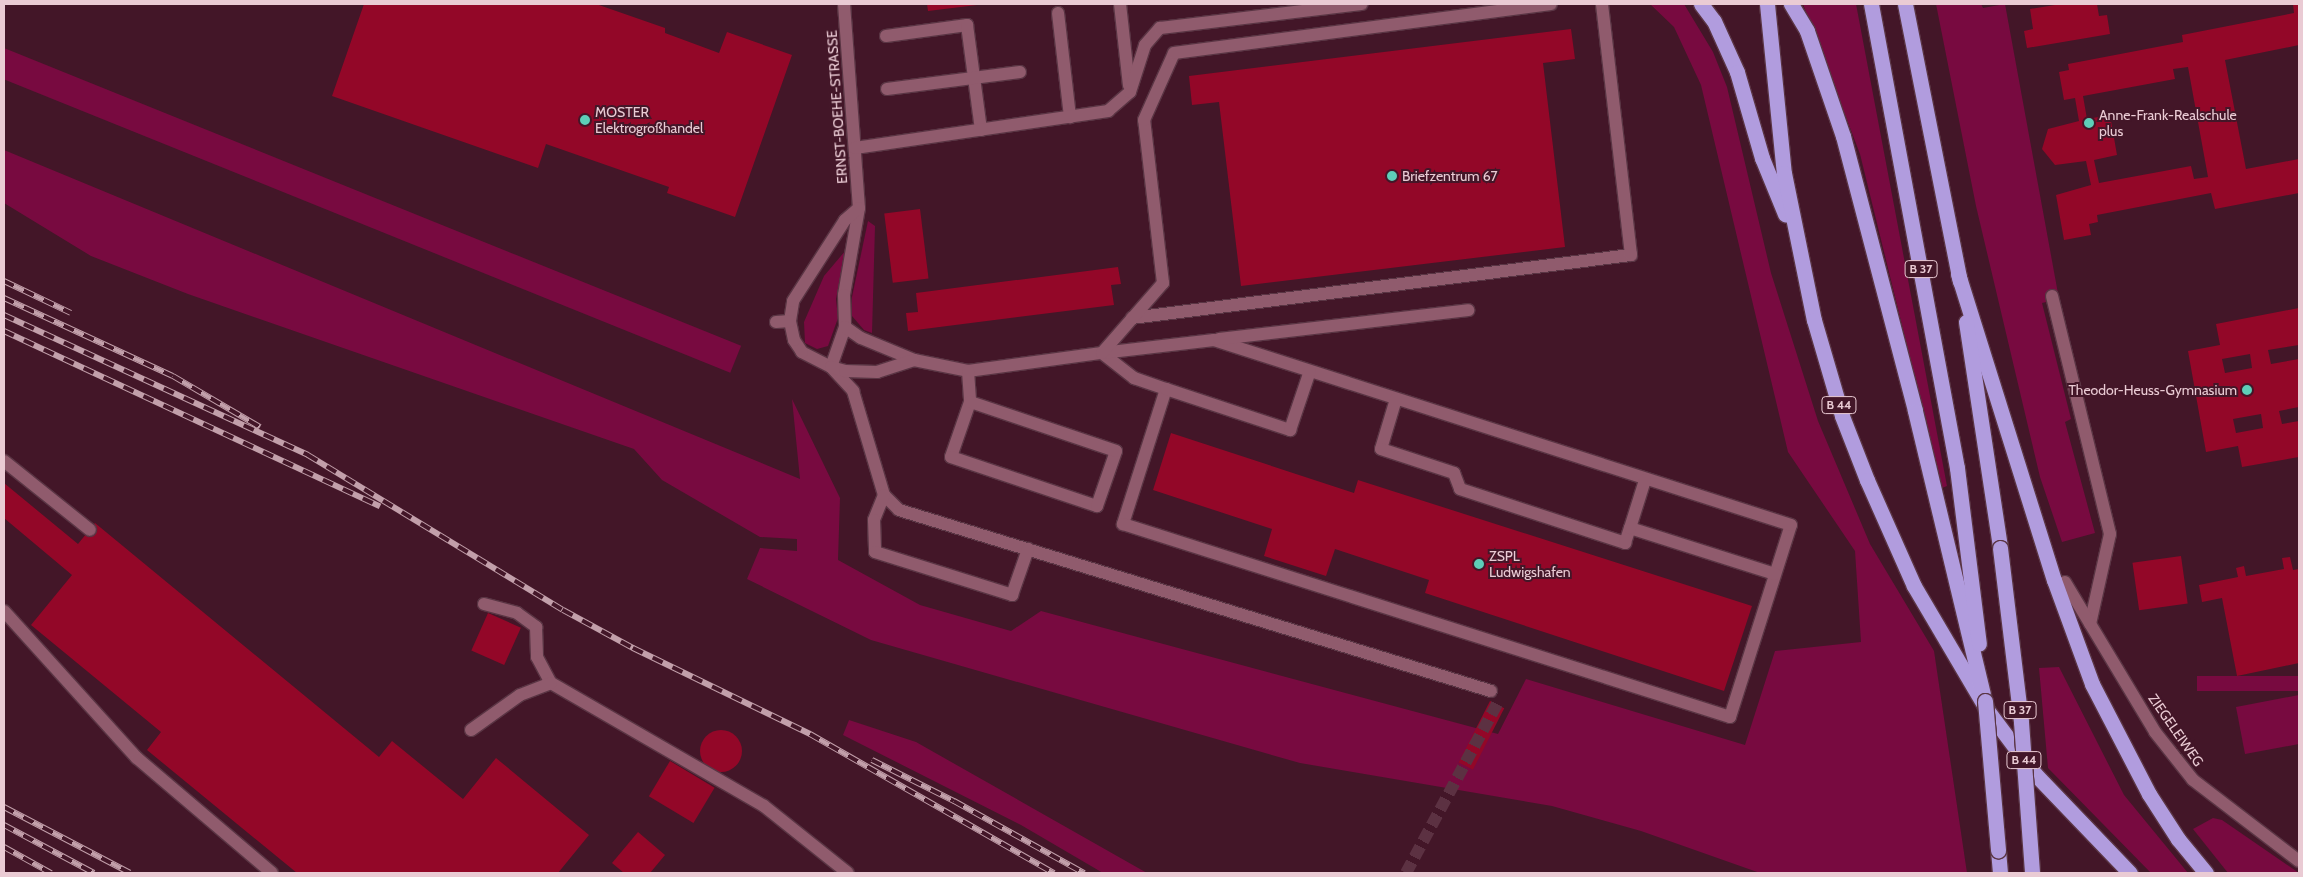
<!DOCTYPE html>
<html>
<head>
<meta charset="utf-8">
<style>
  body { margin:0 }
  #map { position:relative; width:2303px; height:877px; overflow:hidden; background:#431628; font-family:Cabin,sans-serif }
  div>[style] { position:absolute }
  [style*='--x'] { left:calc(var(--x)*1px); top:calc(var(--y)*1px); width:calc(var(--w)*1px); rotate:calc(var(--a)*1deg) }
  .green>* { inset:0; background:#780a40; transform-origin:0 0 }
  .building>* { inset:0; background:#930728; transform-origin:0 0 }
  .round { border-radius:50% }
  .minor-tunnel>* { height:12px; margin-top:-6px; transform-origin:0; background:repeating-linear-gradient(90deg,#5c3142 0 12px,transparent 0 18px) }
  .roads { filter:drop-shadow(1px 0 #5a3544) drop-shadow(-1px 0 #5a3544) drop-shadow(0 1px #5a3544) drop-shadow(0 -1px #5a3544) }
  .minor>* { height:12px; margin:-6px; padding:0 6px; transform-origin:6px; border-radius:6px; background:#905b6d }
  .highway>* { height:15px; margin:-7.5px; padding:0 7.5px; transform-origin:7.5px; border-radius:7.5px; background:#b19cde }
  .rail>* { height:5.5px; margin-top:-2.75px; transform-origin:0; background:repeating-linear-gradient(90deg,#431628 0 11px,#c29faa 0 22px); box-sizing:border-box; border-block:1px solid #c29faa }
  .bridges { filter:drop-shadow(1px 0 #5a3544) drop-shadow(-1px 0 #5a3544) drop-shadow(0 1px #5a3544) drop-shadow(0 -1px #5a3544) }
  .highway-bridge>* { height:15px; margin:-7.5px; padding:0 7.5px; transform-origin:7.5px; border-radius:7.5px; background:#b19cde }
  .dots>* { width:14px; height:14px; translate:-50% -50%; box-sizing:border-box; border:2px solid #431628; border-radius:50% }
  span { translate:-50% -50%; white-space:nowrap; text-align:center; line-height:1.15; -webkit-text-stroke:4px #431628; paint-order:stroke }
  .shield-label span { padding:1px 4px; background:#431628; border:1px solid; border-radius:4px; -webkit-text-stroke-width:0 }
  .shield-label { font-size:12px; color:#eacbd4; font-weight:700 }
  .street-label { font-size:14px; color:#eacbd4 }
  .poi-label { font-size:14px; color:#eacbd4 }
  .left { translate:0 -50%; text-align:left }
  .right { translate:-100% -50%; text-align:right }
  .frame { position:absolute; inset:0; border:5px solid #eacbd4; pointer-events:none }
</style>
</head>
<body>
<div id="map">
  <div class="green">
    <i style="clip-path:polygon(1650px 4px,1684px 4px,1713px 52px,1727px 87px,1771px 273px,1818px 421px,1870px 544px,1934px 651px,1967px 873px,1760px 873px,1641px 831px,1552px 806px,1300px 763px,871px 640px,747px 579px,760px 548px,797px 551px,797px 539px,760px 537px,662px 480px,634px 449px,188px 294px,91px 256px,4px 203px,4px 150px,800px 479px,792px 399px,840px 498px,838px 560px,920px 605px,1011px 631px,1041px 611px,1498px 734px,1526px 679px,1745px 745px,1775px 651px,1861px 642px,1855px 551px,1788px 452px,1701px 85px,1674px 27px)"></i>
    <i style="clip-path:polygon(1803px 4px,1856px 4px,1947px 486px,1942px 488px,1860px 154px)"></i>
    <i style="clip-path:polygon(1936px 4px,1981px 4px,1983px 8px,2005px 4px,2059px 299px,2042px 303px,2071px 419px,2065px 422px,2095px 533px,2062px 542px,2040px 477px,1976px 206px)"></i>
    <i style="left:4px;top:48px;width:795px;height:29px;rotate:22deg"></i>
    <i style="clip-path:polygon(868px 221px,875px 226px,872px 333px,864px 330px,852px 316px,852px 297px)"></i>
    <i style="clip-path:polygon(846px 250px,836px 299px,838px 318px,828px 346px,817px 349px,805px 343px,804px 322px,824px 276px)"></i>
    <i style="clip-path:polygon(2059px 667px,2124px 795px,2188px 873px,2151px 873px,2048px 768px,2039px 668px)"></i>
    <i style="left:2299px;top:676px;width:15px;height:102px;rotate:90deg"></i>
    <i style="clip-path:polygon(2299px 695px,2299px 744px,2245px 754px,2236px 707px)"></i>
    <i style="clip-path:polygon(849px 720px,916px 742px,1147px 873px,1103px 873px,1021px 825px,843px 735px)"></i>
    <i style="clip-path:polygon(2213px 818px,2222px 820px,2299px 873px,2228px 873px,2193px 829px)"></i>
  </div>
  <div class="building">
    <i style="clip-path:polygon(364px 4px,596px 4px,665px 28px,665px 33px,719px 53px,727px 32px,792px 55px,735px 217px,667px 193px,669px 187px,546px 144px,538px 168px,332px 96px)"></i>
    <i style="clip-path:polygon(927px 4px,977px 4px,977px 5px,928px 11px)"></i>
    <i style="clip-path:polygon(2061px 4px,2097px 4px,2099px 16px,2107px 15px,2110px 34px,2027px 48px,2024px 31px,2033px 29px,2030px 9px)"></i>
    <i style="clip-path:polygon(evenodd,2293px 4px,2299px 4px,2299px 45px,2225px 60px,2246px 169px,2299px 159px,2299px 193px,2215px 209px,2211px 193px,2097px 215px,2098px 222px,2089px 224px,2091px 235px,2064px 240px,2056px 195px,2091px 185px,2086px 161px,2055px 165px,2042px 149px,2048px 129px,2079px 121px,2075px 98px,2064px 100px,2059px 72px,2069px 70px,2068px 64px,2183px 42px,2182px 35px,2294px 13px,2293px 4px,2188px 67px,2208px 177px,2194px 179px,2191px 166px,2099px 183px,2094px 160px,2117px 155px,2110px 115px,2087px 119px,2083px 96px,2175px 79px,2173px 69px,2188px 67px)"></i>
    <i style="clip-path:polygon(1571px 29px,1575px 59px,1543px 63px,1565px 247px,1241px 286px,1219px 102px,1192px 105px,1189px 76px)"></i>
    <i style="left:920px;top:209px;width:70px;height:36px;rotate:83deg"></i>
    <i style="clip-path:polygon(1118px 267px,1121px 284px,1111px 285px,1114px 305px,908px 331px,906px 313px,918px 312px,916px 293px)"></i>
    <i style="clip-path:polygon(evenodd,2299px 308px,2299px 345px,2268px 350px,2271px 364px,2299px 359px,2299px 407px,2279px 411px,2282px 424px,2299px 421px,2299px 457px,2242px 467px,2238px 446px,2206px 452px,2188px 351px,2220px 345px,2216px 324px,2299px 308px,2250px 354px,2252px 368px,2225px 373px,2222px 359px,2250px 354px,2299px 308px,2261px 414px,2263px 428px,2236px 433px,2233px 419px,2261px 414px)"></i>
    <i style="clip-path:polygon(1171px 433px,1354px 493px,1358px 480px,1752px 606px,1724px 691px,1425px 593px,1429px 580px,1335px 549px,1326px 576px,1264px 556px,1272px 529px,1153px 490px)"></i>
    <i style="clip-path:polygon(4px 483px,78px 544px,95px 523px,379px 757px,392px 741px,463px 799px,496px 758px,589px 835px,558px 873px,297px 873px,147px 750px,161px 732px,31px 625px,72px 575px,4px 518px)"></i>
    <i style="left:2181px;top:556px;width:48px;height:49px;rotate:82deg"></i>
    <i style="clip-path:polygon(2290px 557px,2293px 570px,2299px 569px,2299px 663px,2237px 676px,2222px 598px,2202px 602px,2199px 585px,2238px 577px,2236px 568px,2244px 566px,2246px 576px,2284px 569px,2282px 558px)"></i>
    <i style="left:488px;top:613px;width:36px;height:41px;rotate:24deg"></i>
    <i style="left:1490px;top:701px;width:16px;height:69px;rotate:27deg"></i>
    <i class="round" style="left:700px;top:730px;width:42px;height:42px"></i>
    <i style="left:670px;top:761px;width:52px;height:41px;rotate:31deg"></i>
    <i style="clip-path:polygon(638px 832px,665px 855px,650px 873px,624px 873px,612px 863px)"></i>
  </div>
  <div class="minor-tunnel">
    <i style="--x:1406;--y:873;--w:192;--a:-61.7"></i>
  </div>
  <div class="roads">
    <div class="minor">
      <i style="--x:844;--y:4;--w:205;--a:85.8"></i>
      <i style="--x:859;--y:208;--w:88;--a:99.8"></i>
      <i style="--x:844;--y:295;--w:32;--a:88"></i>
      <i style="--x:845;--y:327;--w:42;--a:109.3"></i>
      <i style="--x:831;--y:367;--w:33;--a:-153"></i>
      <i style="--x:802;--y:352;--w:14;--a:-124"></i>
      <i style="--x:794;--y:340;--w:19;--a:-102"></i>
      <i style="--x:790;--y:321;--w:20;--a:-81"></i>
      <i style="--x:793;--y:301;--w:96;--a:-57.3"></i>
      <i style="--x:845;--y:220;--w:18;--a:-41"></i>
      <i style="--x:1120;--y:4;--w:82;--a:83.7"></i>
      <i style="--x:1058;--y:13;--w:105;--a:83.4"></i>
      <i style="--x:886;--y:36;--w:82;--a:-7.7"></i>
      <i style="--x:967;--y:25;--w:106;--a:82.4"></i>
      <i style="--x:887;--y:89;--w:134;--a:-7.3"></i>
      <i style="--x:855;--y:148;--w:256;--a:-8.3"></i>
      <i style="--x:1108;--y:111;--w:29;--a:-41"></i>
      <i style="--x:1130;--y:92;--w:49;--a:-72.3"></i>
      <i style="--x:1145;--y:45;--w:23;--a:-49"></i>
      <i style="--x:1160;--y:28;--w:203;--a:-6.8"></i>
      <i style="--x:2052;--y:296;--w:245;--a:76.3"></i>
      <i style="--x:2110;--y:534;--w:92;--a:102.5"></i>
      <i style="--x:1132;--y:318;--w:503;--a:-7.2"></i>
      <i style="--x:1631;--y:255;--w:253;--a:-96.6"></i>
      <i style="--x:776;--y:322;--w:14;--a:-4"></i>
      <i style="--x:845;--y:327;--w:19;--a:35"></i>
      <i style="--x:861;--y:338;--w:57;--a:22.5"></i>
      <i style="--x:914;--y:360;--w:55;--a:11.5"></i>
      <i style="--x:968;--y:371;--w:135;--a:-7.7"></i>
      <i style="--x:1102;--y:353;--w:41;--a:38"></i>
      <i style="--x:1134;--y:378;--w:34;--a:19"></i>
      <i style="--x:1166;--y:389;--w:142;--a:107.7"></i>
      <i style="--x:1123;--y:524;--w:637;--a:17.64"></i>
      <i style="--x:1730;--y:717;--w:201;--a:-72.4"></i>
      <i style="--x:1791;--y:525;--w:606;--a:-162.22"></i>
      <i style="--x:1214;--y:340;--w:113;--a:173.4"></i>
      <i style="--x:1219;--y:339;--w:251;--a:-6.6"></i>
      <i style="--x:1102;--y:353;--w:93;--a:-48.9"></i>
      <i style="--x:1163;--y:283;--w:164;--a:-96.6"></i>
      <i style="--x:1144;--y:120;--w:73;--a:-65.9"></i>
      <i style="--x:1174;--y:53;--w:380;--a:-7.4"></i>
      <i style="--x:831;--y:367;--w:33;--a:47"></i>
      <i style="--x:853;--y:391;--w:109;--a:73.4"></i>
      <i style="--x:884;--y:495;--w:21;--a:45"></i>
      <i style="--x:899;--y:510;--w:619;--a:17"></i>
      <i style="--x:831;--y:367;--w:15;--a:16"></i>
      <i style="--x:845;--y:371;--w:32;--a:2"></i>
      <i style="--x:877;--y:372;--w:39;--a:-18"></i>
      <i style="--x:968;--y:371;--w:31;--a:86"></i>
      <i style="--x:970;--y:402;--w:58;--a:109.1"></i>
      <i style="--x:951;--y:457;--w:154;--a:18.6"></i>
      <i style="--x:1097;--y:506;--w:58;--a:-70.9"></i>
      <i style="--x:1116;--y:451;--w:154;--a:-161.4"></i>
      <i style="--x:1166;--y:389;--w:131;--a:18.3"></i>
      <i style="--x:1290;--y:430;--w:62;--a:-71.3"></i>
      <i style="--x:1396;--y:399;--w:52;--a:106.7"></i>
      <i style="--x:1381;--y:449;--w:77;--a:18.2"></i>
      <i style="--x:1454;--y:473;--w:17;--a:69"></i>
      <i style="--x:1460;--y:489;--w:174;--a:18.1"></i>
      <i style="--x:1625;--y:543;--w:16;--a:-72"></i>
      <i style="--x:1630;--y:528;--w:152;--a:17.6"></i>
      <i style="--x:4;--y:461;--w:110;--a:38.7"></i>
      <i style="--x:884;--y:495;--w:27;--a:112"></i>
      <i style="--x:874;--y:520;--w:32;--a:88"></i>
      <i style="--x:875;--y:552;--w:144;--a:17.4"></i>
      <i style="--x:1012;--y:595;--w:49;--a:-70.8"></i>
      <i style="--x:1630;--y:528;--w:50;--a:-72.6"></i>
      <i style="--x:2065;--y:582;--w:175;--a:59"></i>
      <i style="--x:2155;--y:732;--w:61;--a:51.6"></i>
      <i style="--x:2193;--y:780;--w:133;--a:37.4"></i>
      <i style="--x:484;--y:604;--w:34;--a:15"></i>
      <i style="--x:517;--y:613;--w:24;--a:36"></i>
      <i style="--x:536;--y:627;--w:30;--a:88"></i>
      <i style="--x:537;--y:657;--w:30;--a:62"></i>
      <i style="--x:551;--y:683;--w:246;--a:30"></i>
      <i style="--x:764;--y:806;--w:107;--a:38.6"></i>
      <i style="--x:4;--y:611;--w:198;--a:47.9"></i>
      <i style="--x:137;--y:758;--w:177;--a:40.4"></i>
      <i style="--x:471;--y:730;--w:60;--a:-35.5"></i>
      <i style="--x:520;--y:695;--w:33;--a:-21"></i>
    </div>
    <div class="highway">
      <i style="--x:1701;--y:4;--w:21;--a:53"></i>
      <i style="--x:1714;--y:21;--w:56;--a:65.7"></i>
      <i style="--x:1737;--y:72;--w:90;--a:73.8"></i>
      <i style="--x:1762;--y:158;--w:61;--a:67.7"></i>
      <i style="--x:1767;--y:4;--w:170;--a:84.3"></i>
      <i style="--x:1784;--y:173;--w:150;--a:78.5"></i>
      <i style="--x:1814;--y:320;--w:100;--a:73.7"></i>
      <i style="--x:1842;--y:416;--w:69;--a:68.7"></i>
      <i style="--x:1867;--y:480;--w:116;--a:66.1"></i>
      <i style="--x:1914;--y:586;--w:144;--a:59.5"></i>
      <i style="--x:1987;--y:710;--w:80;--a:53.1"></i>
      <i style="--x:2035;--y:774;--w:137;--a:46.2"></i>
      <i style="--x:1791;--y:4;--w:31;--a:59"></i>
      <i style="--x:1807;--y:31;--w:111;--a:71.1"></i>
      <i style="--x:1843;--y:136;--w:284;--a:75.3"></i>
      <i style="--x:1915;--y:411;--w:291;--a:76.5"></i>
      <i style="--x:1871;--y:4;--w:472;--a:79.5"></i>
      <i style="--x:1957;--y:468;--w:177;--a:82.9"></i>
      <i style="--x:1905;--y:4;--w:283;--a:78.8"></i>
      <i style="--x:1958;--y:274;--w:321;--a:72.6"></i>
      <i style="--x:2054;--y:580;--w:111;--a:69.9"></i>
      <i style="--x:2092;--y:684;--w:124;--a:62.6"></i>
      <i style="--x:2149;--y:794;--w:54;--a:57.2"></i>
      <i style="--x:2178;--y:839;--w:44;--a:50.5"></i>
      <i style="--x:1966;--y:322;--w:229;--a:81.4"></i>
      <i style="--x:1998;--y:850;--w:23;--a:85"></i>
    </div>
  </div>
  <div class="rail">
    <i style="--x:4;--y:281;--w:74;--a:25.5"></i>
    <i style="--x:4;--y:298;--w:186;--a:24.8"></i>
    <i style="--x:173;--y:376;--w:101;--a:30.4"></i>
    <i style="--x:4;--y:315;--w:335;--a:24.7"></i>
    <i style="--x:308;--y:455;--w:298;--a:31.3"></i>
    <i style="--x:563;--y:610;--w:80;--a:28.5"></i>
    <i style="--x:633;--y:648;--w:197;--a:25.9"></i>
    <i style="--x:810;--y:734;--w:281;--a:29.7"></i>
    <i style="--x:4;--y:331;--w:415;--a:25"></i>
    <i style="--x:872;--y:760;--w:92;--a:26.6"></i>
    <i style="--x:954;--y:801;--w:149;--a:29"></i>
    <i style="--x:4;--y:807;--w:142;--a:27.6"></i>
    <i style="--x:4;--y:825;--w:102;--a:28.1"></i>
    <i style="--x:4;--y:847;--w:54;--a:29"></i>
  </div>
  <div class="bridges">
    <div class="highway-bridge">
      <i style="--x:2000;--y:548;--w:175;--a:83.1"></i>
      <i style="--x:2021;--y:722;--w:151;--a:85.8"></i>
      <i style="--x:1985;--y:701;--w:150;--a:85"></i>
    </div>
  </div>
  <div class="dots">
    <i style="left:585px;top:120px;background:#5eceb8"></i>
    <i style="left:2089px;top:123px;background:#5eceb8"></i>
    <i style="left:1392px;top:176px;background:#5eceb8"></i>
    <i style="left:2247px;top:390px;background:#5eceb8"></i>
    <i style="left:1479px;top:564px;background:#5eceb8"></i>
  </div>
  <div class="shield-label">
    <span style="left:1921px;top:269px">B 37</span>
    <span style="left:1839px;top:405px">B 44</span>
    <span style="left:2020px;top:710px">B 37</span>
    <span style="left:2024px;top:760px">B 44</span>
  </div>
  <div class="street-label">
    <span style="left:837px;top:107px;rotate:-94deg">ERNST-BOEHE-STRASSE</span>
    <span style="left:2176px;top:730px;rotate:55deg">ZIEGELEIWEG</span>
  </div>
  <div class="poi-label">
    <span class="left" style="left:595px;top:120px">MOSTER<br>Elektrogroßhandel</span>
    <span class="left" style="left:2099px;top:123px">Anne-Frank-Realschule<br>plus</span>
    <span class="left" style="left:1402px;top:176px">Briefzentrum 67</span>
    <span class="right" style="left:2237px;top:390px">Theodor-Heuss-Gymnasium</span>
    <span class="left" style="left:1489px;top:564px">ZSPL<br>Ludwigshafen</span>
  </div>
  <div class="frame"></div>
</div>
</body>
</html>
